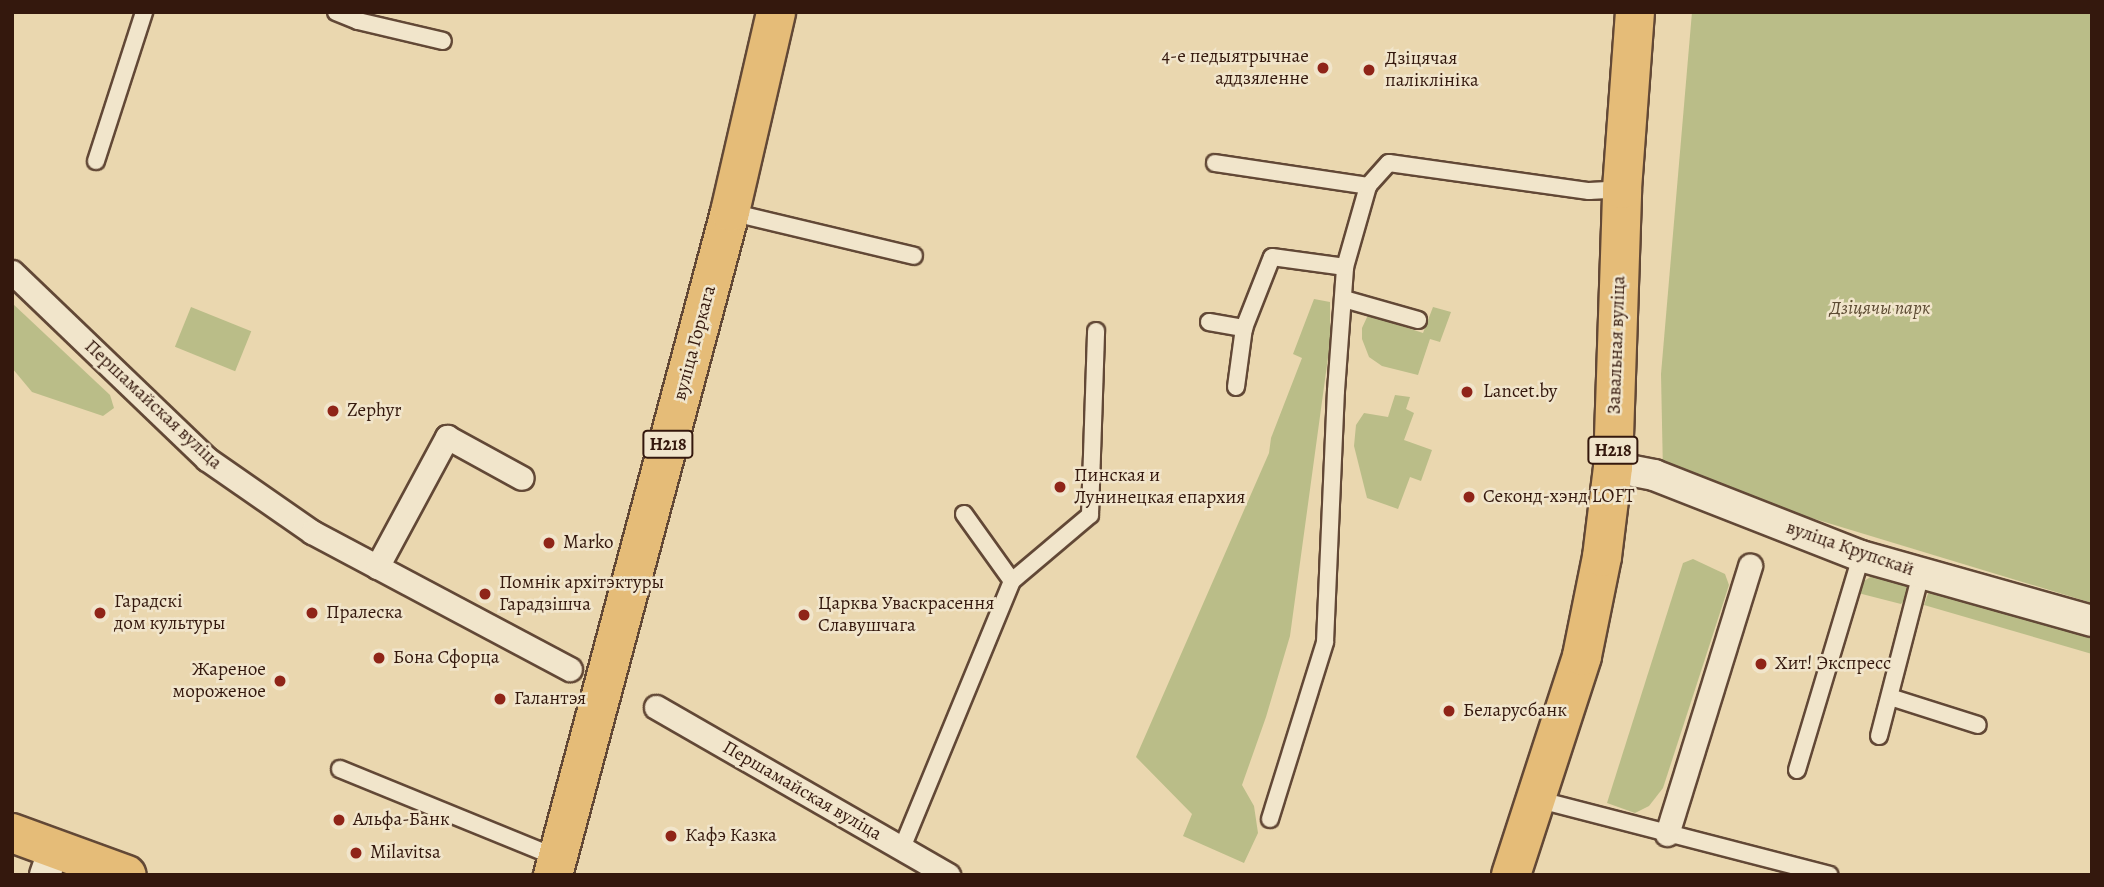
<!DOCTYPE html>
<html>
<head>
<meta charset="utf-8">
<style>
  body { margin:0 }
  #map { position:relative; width:2104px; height:887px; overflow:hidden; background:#ead7af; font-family:Alegreya,serif }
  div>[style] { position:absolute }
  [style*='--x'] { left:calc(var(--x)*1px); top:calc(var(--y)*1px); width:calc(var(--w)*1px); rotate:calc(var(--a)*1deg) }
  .green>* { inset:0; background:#babd88; transform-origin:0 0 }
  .roads { filter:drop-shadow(2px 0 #624836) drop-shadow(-2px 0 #624836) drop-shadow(0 2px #624836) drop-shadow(0 -2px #624836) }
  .service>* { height:16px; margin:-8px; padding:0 8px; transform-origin:8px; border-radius:8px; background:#f1e5cb }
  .pedestrian>* { height:23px; margin:-11.5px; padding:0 11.5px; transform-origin:11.5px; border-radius:11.5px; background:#f1e5cb }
  .minor>* { height:30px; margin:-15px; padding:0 15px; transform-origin:15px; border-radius:15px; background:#f1e5cb }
  .primary>* { height:38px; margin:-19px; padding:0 19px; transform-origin:19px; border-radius:19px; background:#e5bc78 }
  .dots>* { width:19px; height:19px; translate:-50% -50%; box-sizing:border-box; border:4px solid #f1e5cb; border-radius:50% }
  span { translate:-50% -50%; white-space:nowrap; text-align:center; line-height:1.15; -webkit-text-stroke:5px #f1e5cb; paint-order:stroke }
  .shield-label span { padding:2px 5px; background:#f1e5cb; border:2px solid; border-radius:5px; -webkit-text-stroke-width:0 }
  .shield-label { font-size:18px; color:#34180d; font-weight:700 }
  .poi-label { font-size:19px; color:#34180d }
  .right { translate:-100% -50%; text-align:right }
  .left { translate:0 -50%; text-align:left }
  .park-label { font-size:19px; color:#5c4a32; font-style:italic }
  .street-label { font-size:19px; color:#34180d }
  .frame { position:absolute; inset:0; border:14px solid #34180d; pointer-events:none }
</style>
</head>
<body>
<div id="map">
  <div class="green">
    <i style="clip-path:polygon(1692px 12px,2092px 12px,2092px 603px,1663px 473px,1661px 374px)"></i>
    <i style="clip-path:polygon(1314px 299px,1330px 302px,1330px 343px,1290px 636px,1266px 717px,1242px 785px,1254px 806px,1258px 833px,1244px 863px,1183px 836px,1192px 814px,1136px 757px,1269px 453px,1271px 438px,1302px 358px,1293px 354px)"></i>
    <i style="clip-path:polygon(12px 303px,110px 395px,114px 408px,103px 416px,32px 392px,12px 368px)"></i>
    <i style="left:191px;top:307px;width:65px;height:43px;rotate:22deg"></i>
    <i style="clip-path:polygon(1433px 307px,1451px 312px,1440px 342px,1430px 339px,1418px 375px,1382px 366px,1369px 357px,1362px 339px,1362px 328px,1368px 315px,1423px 333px)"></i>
    <i style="clip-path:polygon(1395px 395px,1410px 397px,1406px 409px,1414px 413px,1404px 440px,1432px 450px,1421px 481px,1410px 477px,1398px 509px,1367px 498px,1354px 446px,1356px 425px,1364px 413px,1388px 417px)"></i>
    <i style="clip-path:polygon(1693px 559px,1725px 574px,1729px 585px,1663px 788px,1649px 806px,1635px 813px,1607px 803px,1683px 563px)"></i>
    <i style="clip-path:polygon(1886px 575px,1910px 581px,1906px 599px,1901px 604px,1858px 593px,1864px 581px,1872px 576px)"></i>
    <i style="clip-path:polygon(1930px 588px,2092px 638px,2092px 654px,1924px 605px)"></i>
  </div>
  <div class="roads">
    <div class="service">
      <i style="--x:336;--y:12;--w:24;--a:22"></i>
      <i style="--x:358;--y:21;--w:87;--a:13.2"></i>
      <i style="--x:96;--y:161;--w:157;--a:-72.1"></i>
      <i style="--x:1215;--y:163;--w:155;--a:8.5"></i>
      <i style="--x:730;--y:212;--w:189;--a:13.4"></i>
      <i style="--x:1344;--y:299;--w:77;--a:15.8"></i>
      <i style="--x:1209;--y:322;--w:36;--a:10"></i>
      <i style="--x:1236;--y:387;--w:60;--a:-82.3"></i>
      <i style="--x:1244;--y:328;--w:76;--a:-68.5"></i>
      <i style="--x:1272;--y:257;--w:74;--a:7.8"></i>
      <i style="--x:964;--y:514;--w:82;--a:54.4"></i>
      <i style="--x:1890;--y:697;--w:92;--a:17.7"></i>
      <i style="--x:1879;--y:736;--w:167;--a:-75.5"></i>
      <i style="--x:340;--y:769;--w:235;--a:22.2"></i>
      <i style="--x:1797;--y:770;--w:223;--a:-73.3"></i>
      <i style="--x:1536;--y:799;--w:303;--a:14.5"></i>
      <i style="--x:1270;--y:819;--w:185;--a:-72.7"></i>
      <i style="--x:1325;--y:642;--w:251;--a:-87.5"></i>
      <i style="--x:1336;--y:391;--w:124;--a:-85.8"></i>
      <i style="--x:1345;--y:267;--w:84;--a:-74.1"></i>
      <i style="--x:1368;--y:186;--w:31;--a:-48"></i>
      <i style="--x:1389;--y:163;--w:202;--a:8"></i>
      <i style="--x:1589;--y:191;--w:33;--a:-3"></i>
      <i style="--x:902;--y:848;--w:289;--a:-67.6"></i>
      <i style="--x:1012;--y:581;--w:102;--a:-40.2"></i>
      <i style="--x:1090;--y:515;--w:184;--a:-88.1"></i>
    </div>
    <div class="pedestrian">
      <i style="--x:12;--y:272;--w:270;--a:43.8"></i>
      <i style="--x:207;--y:459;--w:128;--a:34.8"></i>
      <i style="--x:312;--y:532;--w:292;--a:28"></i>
      <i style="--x:377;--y:567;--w:148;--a:-61.7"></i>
      <i style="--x:447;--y:437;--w:85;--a:28.7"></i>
      <i style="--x:656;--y:707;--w:337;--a:29.9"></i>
      <i style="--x:1667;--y:834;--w:281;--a:-72.8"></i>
    </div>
    <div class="minor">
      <i style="--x:1613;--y:467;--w:42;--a:11"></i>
      <i style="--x:1654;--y:475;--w:222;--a:21.4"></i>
      <i style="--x:1861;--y:556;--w:240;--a:15.7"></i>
      <i style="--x:45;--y:875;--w:28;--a:-71"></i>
    </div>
    <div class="primary">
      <i style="--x:12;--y:833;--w:122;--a:20.1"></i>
      <i style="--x:553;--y:875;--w:686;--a:-75.05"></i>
      <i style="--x:730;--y:212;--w:205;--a:-77"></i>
      <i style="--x:1511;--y:875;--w:230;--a:-72"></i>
      <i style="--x:1582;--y:656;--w:101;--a:-78.6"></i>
      <i style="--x:1602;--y:557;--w:91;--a:-83"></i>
      <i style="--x:1613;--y:467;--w:278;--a:-88.1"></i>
      <i style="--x:1622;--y:189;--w:177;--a:-85.8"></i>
    </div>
  </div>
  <div class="dots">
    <i style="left:1323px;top:68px;background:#8f2418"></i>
    <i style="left:1369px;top:70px;background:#8f2418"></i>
    <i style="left:1467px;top:392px;background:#8f2418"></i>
    <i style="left:333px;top:411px;background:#8f2418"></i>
    <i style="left:1060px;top:487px;background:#8f2418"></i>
    <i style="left:1469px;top:497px;background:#8f2418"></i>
    <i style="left:549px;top:543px;background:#8f2418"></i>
    <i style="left:485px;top:594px;background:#8f2418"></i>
    <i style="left:100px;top:613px;background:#8f2418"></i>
    <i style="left:312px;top:613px;background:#8f2418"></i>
    <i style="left:804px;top:615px;background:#8f2418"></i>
    <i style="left:379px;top:658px;background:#8f2418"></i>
    <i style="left:1761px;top:664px;background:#8f2418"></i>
    <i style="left:280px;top:681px;background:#8f2418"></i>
    <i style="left:500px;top:699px;background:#8f2418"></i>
    <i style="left:1449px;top:711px;background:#8f2418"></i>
    <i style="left:339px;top:820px;background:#8f2418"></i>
    <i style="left:671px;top:836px;background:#8f2418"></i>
    <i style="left:356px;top:853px;background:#8f2418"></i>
  </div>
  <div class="shield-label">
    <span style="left:668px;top:444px">Н218</span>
    <span style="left:1613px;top:450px">Н218</span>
  </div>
  <div class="poi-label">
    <span class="right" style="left:1309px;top:68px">4-е педыятрычнае<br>аддзяленне</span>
    <span class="left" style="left:1385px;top:70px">Дзіцячая<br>паліклініка</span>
    <span class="left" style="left:1483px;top:392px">Lancet.by</span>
    <span class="left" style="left:347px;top:411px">Zephyr</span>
    <span class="left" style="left:1074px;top:487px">Пинская и<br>Лунинецкая епархия</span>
    <span class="left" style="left:1483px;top:497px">Секонд-хэнд LOFT</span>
    <span class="left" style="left:563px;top:543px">Marko</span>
    <span class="left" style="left:499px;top:594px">Помнік архітэктуры<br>Гарадзішча</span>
    <span class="left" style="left:114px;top:613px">Гарадскі<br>дом культуры</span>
    <span class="left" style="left:818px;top:615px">Царква Уваскрасення<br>Славушчага</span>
    <span class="left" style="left:326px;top:613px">Пралеска</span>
    <span class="left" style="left:393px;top:658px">Бона Сфорца</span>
    <span class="left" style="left:1775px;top:664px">Хит! Экспресс</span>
    <span class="right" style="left:266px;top:681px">Жареное<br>мороженое</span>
    <span class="left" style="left:514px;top:699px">Галантэя</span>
    <span class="left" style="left:1463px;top:711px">Беларусбанк</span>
    <span class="left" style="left:353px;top:820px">Альфа-Банк</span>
    <span class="left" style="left:685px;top:836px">Кафэ Казка</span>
    <span class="left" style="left:370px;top:853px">Milavitsa</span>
  </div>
  <div class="park-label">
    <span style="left:1880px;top:309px">Дзіцячы парк</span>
  </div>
  <div class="street-label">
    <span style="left:695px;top:343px;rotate:-75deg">вуліца Горкага</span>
    <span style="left:1617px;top:345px;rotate:-88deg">Завальная вуліца</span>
    <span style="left:153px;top:405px;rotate:43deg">Першамайская вуліца</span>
    <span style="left:1850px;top:549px;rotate:19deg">вуліца Крупскай</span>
    <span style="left:802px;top:791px;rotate:30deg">Першамайская вуліца</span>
  </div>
  <div class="frame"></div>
</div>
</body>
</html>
